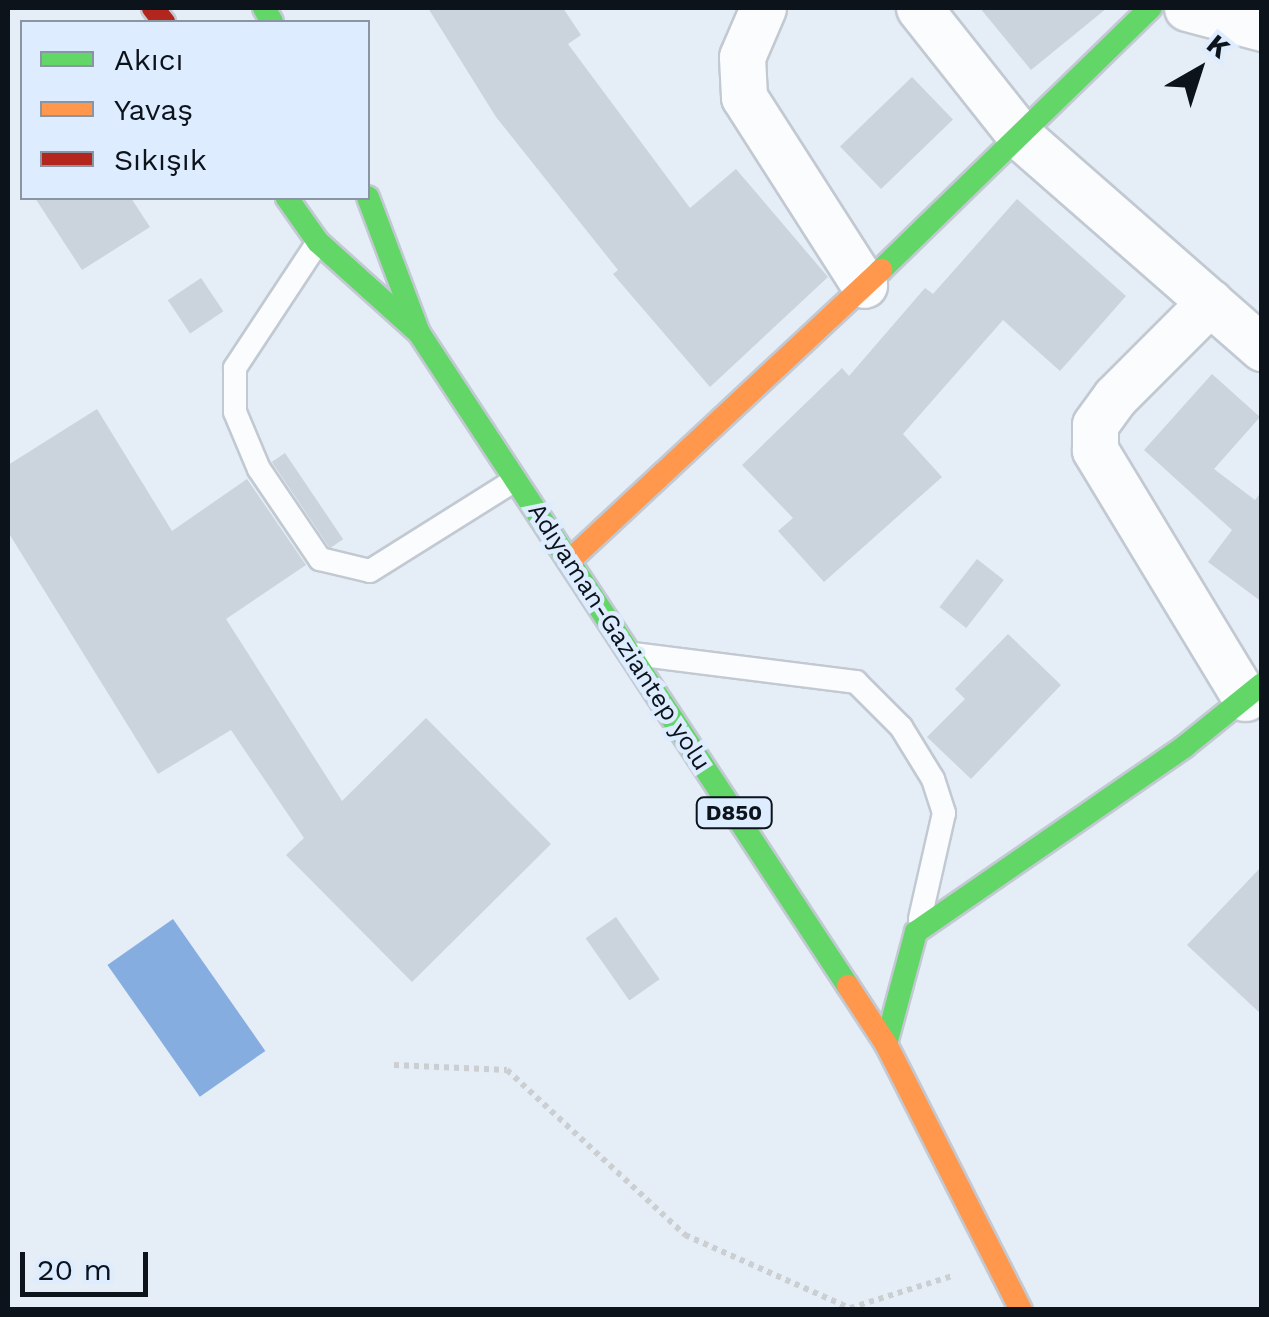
<!DOCTYPE html>
<html>
<head>
<meta charset="utf-8">
<style>
  body { margin:0 }
  #map { position:relative; width:1269px; height:1317px; overflow:hidden; background:#e5edf7; font-family:"Work Sans",sans-serif }
  div>[style] { position:absolute }
  [style*='--x'] { left:calc(var(--x)*1px); top:calc(var(--y)*1px); width:calc(var(--w)*1px); rotate:calc(var(--a)*1deg) }
  .water>* { inset:0; background:#86ade0; transform-origin:0 0 }
  .building>* { inset:0; background:#cbd3dc; transform-origin:0 0 }
  .path>* { height:6px; margin-top:-3px; transform-origin:0; background:repeating-linear-gradient(90deg,#cccfd2 0 5px,transparent 0 10px) }
  .roads { filter:drop-shadow(2px 0 #c2c9d2) drop-shadow(-2px 0 #c2c9d2) drop-shadow(0 2px #c2c9d2) drop-shadow(0 -2px #c2c9d2) }
  .lane>* { height:22px; margin:-11px; padding:0 11px; transform-origin:11px; border-radius:11px; background:#fbfcfe }
  .street>* { height:45px; margin:-22.5px; padding:0 22.5px; transform-origin:22.5px; border-radius:22.5px; background:#fbfcfe }
  .fast>* { height:22px; margin:-11px; padding:0 11px; transform-origin:11px; border-radius:11px; background:#63d668 }
  .slow>* { height:22px; margin:-11px; padding:0 11px; transform-origin:11px; border-radius:11px; background:#ff974d }
  .jam>* { height:22px; margin:-11px; padding:0 11px; transform-origin:11px; border-radius:11px; background:#b3261e }
  span { translate:-50% -50%; white-space:nowrap; text-align:center; line-height:1.15; -webkit-text-stroke:9px #ddecff; paint-order:stroke }
  .shield-label span { padding:2px 8px; background:#ddecff; border:2px solid; border-radius:8px; -webkit-text-stroke-width:0 }
  .shield-label { font-size:22px; color:#0d131b; font-weight:700 }
  .street-label { font-size:25px; color:#0d131b }
  .frame { position:absolute; inset:0; border:10px solid #0d131b; pointer-events:none }
  .legend { position:absolute; left:20px; top:20px; width:350px; height:180px; box-sizing:border-box; background:#ddecff; border:2px solid #8a95a4; margin:0; padding:12px 18px; list-style:none; font-size:30px; color:#0d131b }
  .legend li { display:flex; align-items:center; gap:20px; height:50px }
  .legend b { width:50px; border:2px solid #8a95a4 }
  .north { position:absolute; left:1149px; top:20px; width:100px; height:100px; -webkit-text-stroke:8px #ddecff; paint-order:stroke; rotate:39deg; font-size:28px; font-weight:700; line-height:40px; text-align:center; color:#0d131b }
  .north::after { content:''; display:block; margin:auto; width:35px; height:45px; background:#0d131b; clip-path:polygon(50% 0,100% 100%,50% 72%,0 100%) }
  .scale { position:absolute; left:20px; top:1252px; width:128px; height:45px; box-sizing:border-box; border:5px solid #0d131b; border-top:0; padding-left:12px; font-size:30px; line-height:35px; white-space:nowrap; color:#0d131b; -webkit-text-stroke:8px #ddecff; paint-order:stroke }
</style>
</head>
<body>
<div id="map">
  <div class="water">
    <i style="left:173px;top:919px;width:161px;height:80px;rotate:55deg"></i>
  </div>
  <div class="building">
    <i style="clip-path:polygon(428px 8px,563px 8px,581px 35px,568px 44px,690px 208px,736px 169px,828px 277px,710px 387px,613px 274px,618px 270px,496px 117px)"></i>
    <i style="clip-path:polygon(980px 8px,1107px 8px,1031px 70px)"></i>
    <i style="left:912px;top:77px;width:59px;height:100px;rotate:46deg"></i>
    <i style="clip-path:polygon(35px 198px,131px 198px,150px 227px,82px 270px)"></i>
    <i style="clip-path:polygon(1017px 199px,1126px 296px,1060px 371px,1003px 320px,903px 434px,942px 477px,824px 582px,778px 531px,793px 518px,742px 465px,842px 368px,849px 376px,925px 288px,933px 294px)"></i>
    <i style="left:201px;top:278px;width:40px;height:40px;rotate:56deg"></i>
    <i style="clip-path:polygon(1212px 374px,1260px 417px,1214px 469px,1255px 500px,1262px 491px,1262px 602px,1208px 562px,1232px 530px,1144px 450px)"></i>
    <i style="clip-path:polygon(97px 409px,172px 531px,247px 479px,306px 565px,226px 619px,342px 801px,426px 718px,551px 844px,412px 982px,286px 855px,304px 838px,231px 730px,158px 774px,8px 532px,8px 465px)"></i>
    <i style="left:285px;top:453px;width:104px;height:16px;rotate:56deg"></i>
    <i style="left:977px;top:559px;width:34px;height:61px;rotate:38deg"></i>
    <i style="clip-path:polygon(1008px 634px,1061px 685px,971px 779px,927px 737px,965px 699px,955px 689px)"></i>
    <i style="clip-path:polygon(1262px 866px,1262px 1015px,1187px 945px)"></i>
    <i style="left:616px;top:917px;width:76px;height:37px;rotate:55deg"></i>
  </div>
  <div class="path">
    <i style="--x:394;--y:1065;--w:113;--a:2.5"></i>
    <i style="--x:507;--y:1070;--w:243;--a:42.8"></i>
    <i style="--x:685;--y:1235;--w:180;--a:23.9"></i>
    <i style="--x:850;--y:1308;--w:107;--a:-17.4"></i>
  </div>
  <div class="roads">
    <div class="lane">
      <i style="--x:318;--y:242;--w:151;--a:123.4"></i>
      <i style="--x:235;--y:368;--w:44;--a:90"></i>
      <i style="--x:235;--y:412;--w:62;--a:67.2"></i>
      <i style="--x:259;--y:469;--w:109;--a:55.9"></i>
      <i style="--x:320;--y:559;--w:51;--a:13.5"></i>
      <i style="--x:370;--y:571;--w:171;--a:-32.1"></i>
      <i style="--x:634;--y:654;--w:224;--a:7.2"></i>
      <i style="--x:856;--y:682;--w:64;--a:45"></i>
      <i style="--x:901;--y:727;--w:61;--a:58.4"></i>
      <i style="--x:933;--y:779;--w:36;--a:72"></i>
      <i style="--x:944;--y:813;--w:109;--a:102.8"></i>
    </div>
    <div class="street">
      <i style="--x:763;--y:8;--w:53;--a:113.2"></i>
      <i style="--x:742;--y:57;--w:40;--a:87.1"></i>
      <i style="--x:744;--y:97;--w:223;--a:57.4"></i>
      <i style="--x:919;--y:8;--w:166;--a:51.6"></i>
      <i style="--x:1022;--y:138;--w:319;--a:41.2"></i>
      <i style="--x:1187;--y:8;--w:78;--a:14.9"></i>
      <i style="--x:1210;--y:302;--w:134;--a:135"></i>
      <i style="--x:1115;--y:397;--w:34;--a:126"></i>
      <i style="--x:1095;--y:425;--w:25;--a:90"></i>
      <i style="--x:1095;--y:450;--w:290;--a:58.8"></i>
    </div>
    <div class="fast">
      <i style="--x:264;--y:8;--w:16;--a:60"></i>
      <i style="--x:287;--y:198;--w:54;--a:54.8"></i>
      <i style="--x:318;--y:242;--w:136;--a:42"></i>
      <i style="--x:419;--y:333;--w:145;--a:-110.6"></i>
      <i style="--x:881;--y:270;--w:376;--a:-44.2"></i>
      <i style="--x:419;--y:333;--w:781;--a:56.7"></i>
      <i style="--x:886;--y:1044;--w:116;--a:-75"></i>
      <i style="--x:916;--y:932;--w:326;--a:-34.6"></i>
      <i style="--x:1184;--y:747;--w:100;--a:-38.9"></i>
    </div>
    <div class="slow">
      <i style="--x:569;--y:561;--w:427;--a:-43"></i>
      <i style="--x:848;--y:986;--w:69;--a:56.8"></i>
      <i style="--x:886;--y:1044;--w:298;--a:63.1"></i>
    </div>
    <div class="jam">
      <i style="--x:153;--y:8;--w:18;--a:52"></i>
    </div>
  </div>
  <div class="shield-label">
    <span style="left:734px;top:813px">D850</span>
  </div>
  <div class="street-label">
    <span style="left:619px;top:637px;rotate:57deg">Adıyaman-Gaziantep yolu</span>
  </div>
  <div class="frame"></div>
  <ul class="legend">
  <li><b style="height:12px;background:#63d668"></b>Akıcı</li>
  <li><b style="height:12px;background:#ff974d"></b>Yavaş</li>
  <li><b style="height:12px;background:#b3261e"></b>Sıkışık</li>
  </ul>
  <div class="north">K</div>
  <div class="scale">20 m</div>
</div>
</body>
</html>
